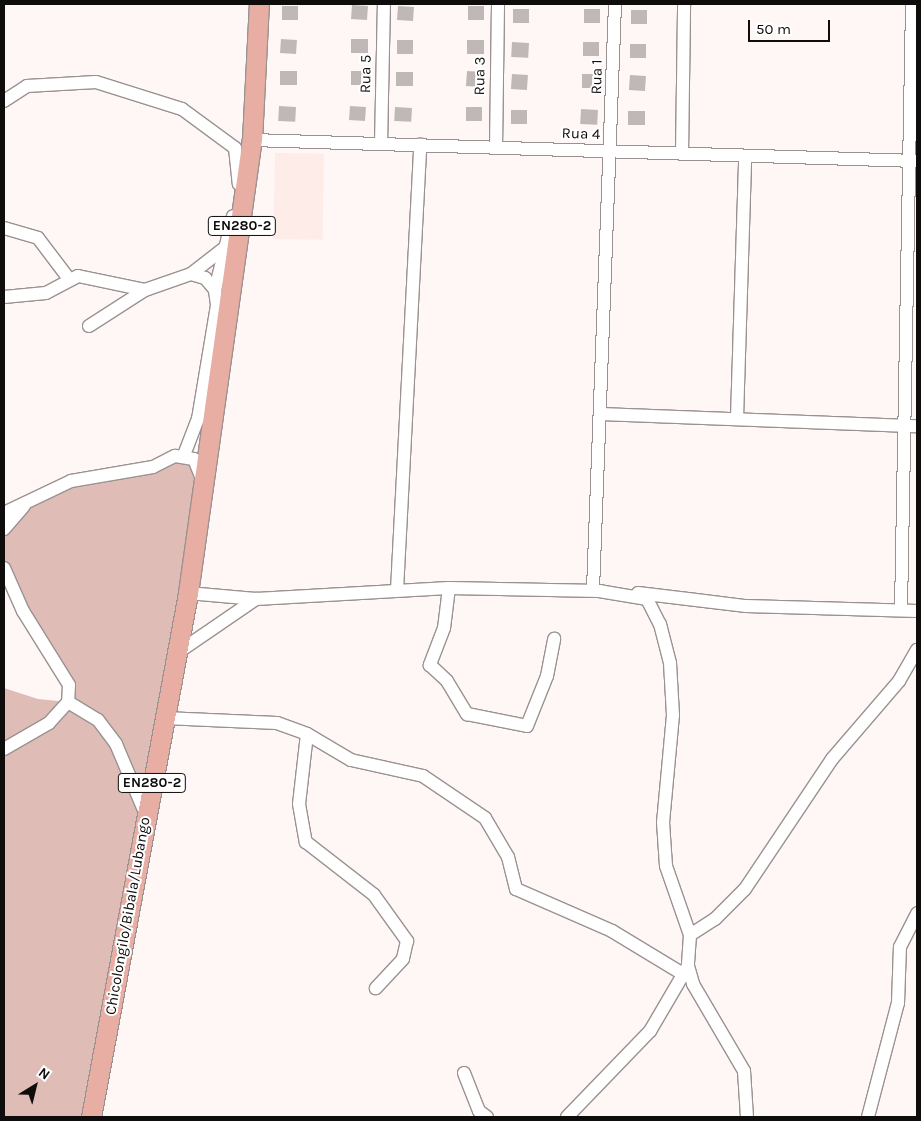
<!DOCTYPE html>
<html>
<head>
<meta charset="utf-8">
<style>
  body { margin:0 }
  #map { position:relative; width:921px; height:1121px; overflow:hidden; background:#fef7f6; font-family:Karla,sans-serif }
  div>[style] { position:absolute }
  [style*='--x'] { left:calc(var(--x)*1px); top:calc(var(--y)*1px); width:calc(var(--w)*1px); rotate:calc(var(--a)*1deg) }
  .built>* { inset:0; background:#fdece8; transform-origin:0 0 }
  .green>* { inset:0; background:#dfbdb6 }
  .building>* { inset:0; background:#c0b8b6; transform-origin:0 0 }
  .roads { filter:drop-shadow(1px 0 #9a9291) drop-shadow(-1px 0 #9a9291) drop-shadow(0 1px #9a9291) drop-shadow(0 -1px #9a9291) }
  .minor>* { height:12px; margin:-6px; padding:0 6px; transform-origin:6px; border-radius:6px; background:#fff }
  .primary>* { height:19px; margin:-9.5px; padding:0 9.5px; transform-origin:9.5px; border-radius:9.5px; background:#e9aea3 }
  span { translate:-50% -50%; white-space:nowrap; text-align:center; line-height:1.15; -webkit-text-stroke:4px #fff; paint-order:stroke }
  .shield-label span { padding:1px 4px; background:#fff; border:1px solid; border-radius:4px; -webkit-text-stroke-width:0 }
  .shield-label { font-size:14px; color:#0f0c0c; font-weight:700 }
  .street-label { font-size:15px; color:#0f0c0c }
  .frame { position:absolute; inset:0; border:5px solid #0f0c0c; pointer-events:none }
  .north { position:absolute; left:10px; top:1061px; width:50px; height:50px; -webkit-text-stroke:4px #fff; paint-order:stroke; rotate:36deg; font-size:14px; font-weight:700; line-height:20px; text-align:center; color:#0f0c0c }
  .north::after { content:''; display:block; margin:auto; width:18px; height:22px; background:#0f0c0c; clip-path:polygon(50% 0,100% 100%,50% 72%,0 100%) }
  .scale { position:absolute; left:748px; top:20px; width:82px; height:22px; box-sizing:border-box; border:2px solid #0f0c0c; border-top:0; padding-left:6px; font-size:15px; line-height:18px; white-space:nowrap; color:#0f0c0c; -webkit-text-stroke:4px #fff; paint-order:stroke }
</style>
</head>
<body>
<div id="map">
  <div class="built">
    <i style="left:275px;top:153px;width:49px;height:86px;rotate:1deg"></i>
  </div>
  <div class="green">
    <i style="clip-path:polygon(184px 455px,201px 469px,91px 1117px,4px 1117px,4px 688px,38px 699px,68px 702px,69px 685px,4px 568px,4px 529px,32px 497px)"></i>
  </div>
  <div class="building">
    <i style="left:352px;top:5px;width:16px;height:14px;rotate:4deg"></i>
    <i style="left:282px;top:6px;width:16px;height:14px"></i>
    <i style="left:398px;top:6px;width:16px;height:14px;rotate:4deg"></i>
    <i style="left:468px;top:6px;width:16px;height:14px"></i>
    <i style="left:513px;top:9px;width:16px;height:14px"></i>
    <i style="left:584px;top:9px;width:16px;height:14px"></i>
    <i style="left:631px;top:10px;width:16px;height:14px"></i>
    <i style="left:281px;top:39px;width:16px;height:14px;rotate:4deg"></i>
    <i style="left:351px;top:39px;width:17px;height:14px"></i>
    <i style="left:397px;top:40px;width:16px;height:14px"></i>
    <i style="left:467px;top:40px;width:17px;height:14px"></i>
    <i style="left:512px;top:42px;width:17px;height:15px;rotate:3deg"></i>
    <i style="left:583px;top:42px;width:16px;height:14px"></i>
    <i style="left:630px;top:44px;width:16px;height:14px"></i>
    <i style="left:280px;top:71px;width:17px;height:14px"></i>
    <i style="left:351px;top:71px;width:16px;height:14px"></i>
    <i style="left:467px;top:71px;width:16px;height:15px;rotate:4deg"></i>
    <i style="left:396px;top:72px;width:17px;height:14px"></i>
    <i style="left:512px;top:74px;width:16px;height:15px;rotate:4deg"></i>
    <i style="left:582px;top:74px;width:17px;height:14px"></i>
    <i style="left:630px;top:75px;width:16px;height:15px;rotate:4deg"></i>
    <i style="left:279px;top:106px;width:17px;height:15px;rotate:3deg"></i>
    <i style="left:350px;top:106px;width:16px;height:14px;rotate:4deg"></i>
    <i style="left:395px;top:107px;width:17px;height:14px;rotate:3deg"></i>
    <i style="left:466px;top:107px;width:16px;height:14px"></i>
    <i style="left:581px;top:109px;width:17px;height:15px;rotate:3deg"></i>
    <i style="left:511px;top:110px;width:16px;height:14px"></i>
    <i style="left:628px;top:111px;width:17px;height:14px"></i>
  </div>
  <div class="roads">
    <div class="minor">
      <i style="--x:615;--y:4;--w:586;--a:92.15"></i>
      <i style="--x:593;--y:590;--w:55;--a:9.5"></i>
      <i style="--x:647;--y:599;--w:28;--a:63"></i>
      <i style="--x:660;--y:624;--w:40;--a:75.6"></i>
      <i style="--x:670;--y:663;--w:52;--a:86.7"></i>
      <i style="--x:673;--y:715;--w:107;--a:95.3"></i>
      <i style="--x:663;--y:822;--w:44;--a:86.1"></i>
      <i style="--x:666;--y:866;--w:73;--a:70.8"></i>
      <i style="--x:690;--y:935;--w:31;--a:94"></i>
      <i style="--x:688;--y:966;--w:19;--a:74"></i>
      <i style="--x:693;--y:984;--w:101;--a:59.6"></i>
      <i style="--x:744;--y:1071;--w:46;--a:86.3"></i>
      <i style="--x:4;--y:101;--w:27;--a:-33"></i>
      <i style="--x:27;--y:86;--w:69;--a:-3.3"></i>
      <i style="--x:96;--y:82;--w:90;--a:17.4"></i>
      <i style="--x:182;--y:109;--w:66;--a:36.3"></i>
      <i style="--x:235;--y:148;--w:36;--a:84"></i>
      <i style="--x:252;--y:140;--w:665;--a:1.81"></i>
      <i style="--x:381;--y:144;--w:140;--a:-88.8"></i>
      <i style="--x:496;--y:148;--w:144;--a:-89.2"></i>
      <i style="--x:682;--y:154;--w:150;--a:-89.2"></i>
      <i style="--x:4;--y:228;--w:35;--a:16"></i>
      <i style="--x:38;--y:238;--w:51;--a:52.9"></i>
      <i style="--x:191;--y:274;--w:15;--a:16"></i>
      <i style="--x:205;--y:278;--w:16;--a:50"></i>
      <i style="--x:4;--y:297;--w:42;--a:-5.4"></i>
      <i style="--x:46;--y:293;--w:36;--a:-28"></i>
      <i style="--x:78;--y:276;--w:68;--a:11.8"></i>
      <i style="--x:89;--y:326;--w:67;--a:-32.7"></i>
      <i style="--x:145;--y:290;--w:49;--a:-19.2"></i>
      <i style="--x:191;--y:274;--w:46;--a:-37.9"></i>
      <i style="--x:600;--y:414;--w:317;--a:2.2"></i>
      <i style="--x:737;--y:418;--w:261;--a:-88.2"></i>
      <i style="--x:184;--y:455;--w:39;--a:-69"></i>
      <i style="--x:198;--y:419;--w:116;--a:-80.5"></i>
      <i style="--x:217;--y:305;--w:15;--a:-98"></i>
      <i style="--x:215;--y:290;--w:76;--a:-76.3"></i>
      <i style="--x:4;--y:513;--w:74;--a:-25.5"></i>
      <i style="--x:71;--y:481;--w:83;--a:-9.7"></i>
      <i style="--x:153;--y:467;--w:25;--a:-27"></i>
      <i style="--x:175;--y:456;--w:19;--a:9"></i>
      <i style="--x:194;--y:459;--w:22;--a:68"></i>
      <i style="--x:4;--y:529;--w:30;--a:-49"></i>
      <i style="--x:4;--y:568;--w:47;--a:66.2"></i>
      <i style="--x:23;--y:611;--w:87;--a:58.1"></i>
      <i style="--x:69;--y:685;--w:17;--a:93"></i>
      <i style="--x:68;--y:702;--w:35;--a:31"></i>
      <i style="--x:98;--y:720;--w:30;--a:53"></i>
      <i style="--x:116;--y:744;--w:77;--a:67.1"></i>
      <i style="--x:449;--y:588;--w:40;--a:97.1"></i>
      <i style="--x:444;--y:628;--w:40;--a:111"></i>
      <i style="--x:430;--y:665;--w:23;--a:43"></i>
      <i style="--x:447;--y:681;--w:39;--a:59"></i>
      <i style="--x:467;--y:714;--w:61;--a:11.3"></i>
      <i style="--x:527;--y:726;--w:54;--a:-68.2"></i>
      <i style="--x:547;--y:676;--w:38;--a:-79"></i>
      <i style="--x:397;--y:590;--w:446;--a:-87"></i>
      <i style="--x:188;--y:593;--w:68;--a:5"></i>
      <i style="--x:256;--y:599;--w:193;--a:-3.3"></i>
      <i style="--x:449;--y:588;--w:151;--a:1.1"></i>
      <i style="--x:638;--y:593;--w:109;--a:6.9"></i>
      <i style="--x:746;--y:606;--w:171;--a:1.7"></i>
      <i style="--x:901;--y:610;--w:606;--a:-88.96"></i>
      <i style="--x:177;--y:653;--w:96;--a:-34.4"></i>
      <i style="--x:164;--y:718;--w:113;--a:2.5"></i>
      <i style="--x:277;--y:723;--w:32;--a:20"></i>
      <i style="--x:307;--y:734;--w:51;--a:30.6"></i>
      <i style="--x:351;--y:760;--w:74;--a:12.5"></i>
      <i style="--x:423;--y:776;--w:75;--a:34.1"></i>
      <i style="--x:485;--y:818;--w:45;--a:59.5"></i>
      <i style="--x:508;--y:857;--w:33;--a:76"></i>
      <i style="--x:516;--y:889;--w:105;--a:23.6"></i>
      <i style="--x:612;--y:931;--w:83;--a:31.2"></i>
      <i style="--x:307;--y:734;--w:70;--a:96.5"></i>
      <i style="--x:299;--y:804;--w:39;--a:80"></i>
      <i style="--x:306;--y:842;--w:86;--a:37.9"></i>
      <i style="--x:374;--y:895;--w:57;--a:54.3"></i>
      <i style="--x:407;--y:941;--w:18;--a:103"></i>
      <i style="--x:403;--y:959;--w:40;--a:133"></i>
      <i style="--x:4;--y:749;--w:52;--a:-30"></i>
      <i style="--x:49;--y:723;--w:28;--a:-48"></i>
      <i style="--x:690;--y:935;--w:30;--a:-33"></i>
      <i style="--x:715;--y:919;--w:42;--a:-45"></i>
      <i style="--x:745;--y:889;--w:156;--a:-56.2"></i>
      <i style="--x:832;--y:759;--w:103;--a:-49.3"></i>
      <i style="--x:899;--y:681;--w:36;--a:-60"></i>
      <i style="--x:464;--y:1073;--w:41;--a:68.5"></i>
      <i style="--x:479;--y:1111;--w:10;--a:37"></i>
      <i style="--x:567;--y:1117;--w:120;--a:-46"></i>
      <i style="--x:650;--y:1031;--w:73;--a:-59.6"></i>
      <i style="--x:868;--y:1117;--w:118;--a:-75.3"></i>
      <i style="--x:898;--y:1003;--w:56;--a:-88"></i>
      <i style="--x:900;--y:947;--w:38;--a:-63"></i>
    </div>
    <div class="primary">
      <i style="--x:91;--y:1117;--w:533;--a:-79.51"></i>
      <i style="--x:188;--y:593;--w:457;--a:-82"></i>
      <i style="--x:252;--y:140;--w:136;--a:-87.1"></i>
    </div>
  </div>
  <div class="shield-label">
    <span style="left:242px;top:226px">EN280-2</span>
    <span style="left:152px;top:783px">EN280-2</span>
  </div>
  <div class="street-label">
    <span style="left:366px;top:74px;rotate:-89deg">Rua 5</span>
    <span style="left:480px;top:76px;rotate:-89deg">Rua 3</span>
    <span style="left:597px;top:77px;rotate:-89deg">Rua 1</span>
    <span style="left:581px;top:134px;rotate:2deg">Rua 4</span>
    <span style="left:128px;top:916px;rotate:-80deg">Chicolongilo/Bibala/Lubango</span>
  </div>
  <div class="frame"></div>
  <div class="north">N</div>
  <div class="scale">50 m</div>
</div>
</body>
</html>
